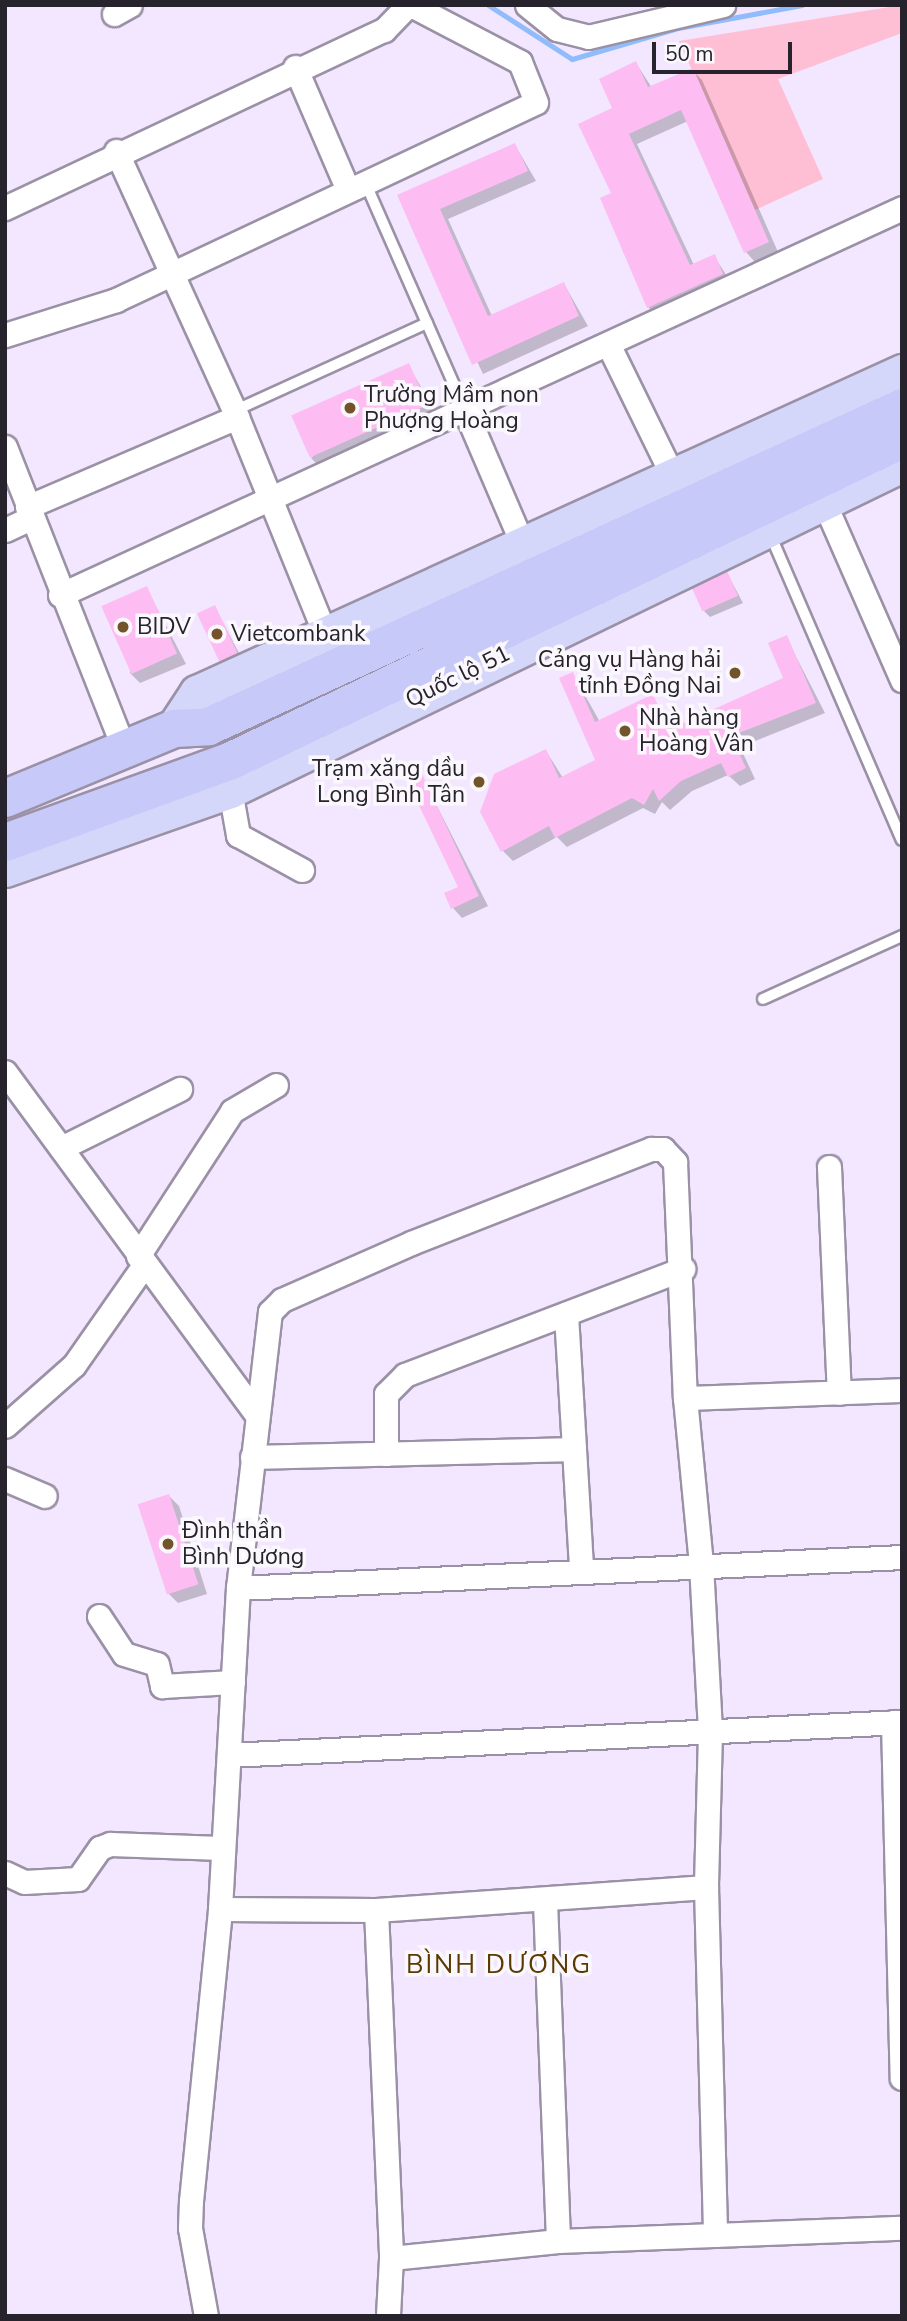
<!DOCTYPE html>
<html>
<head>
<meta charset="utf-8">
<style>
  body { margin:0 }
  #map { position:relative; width:907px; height:2321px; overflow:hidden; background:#f2e7fe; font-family:"Nunito Sans",sans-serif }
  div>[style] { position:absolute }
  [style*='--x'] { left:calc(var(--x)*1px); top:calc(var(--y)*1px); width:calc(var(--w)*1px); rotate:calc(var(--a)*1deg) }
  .green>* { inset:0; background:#febfd4 }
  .shadow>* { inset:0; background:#0003 }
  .stream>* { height:5px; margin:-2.5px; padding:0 2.5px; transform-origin:2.5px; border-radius:2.5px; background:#90bcfc }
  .building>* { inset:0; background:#fdbcf2; transform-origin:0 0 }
  .roads { filter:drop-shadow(2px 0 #9b91a6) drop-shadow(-2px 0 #9b91a6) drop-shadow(0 2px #9b91a6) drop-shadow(0 -2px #9b91a6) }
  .service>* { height:10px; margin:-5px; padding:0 5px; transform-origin:5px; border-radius:5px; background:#fff }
  .minor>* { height:23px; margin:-11.5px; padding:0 11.5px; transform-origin:11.5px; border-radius:11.5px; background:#fff }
  .primary>* { height:35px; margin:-17.5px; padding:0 17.5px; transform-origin:17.5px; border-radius:17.5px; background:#d5d7fa }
  .trunk>* { height:37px; margin:-18.5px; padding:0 18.5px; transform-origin:18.5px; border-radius:18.5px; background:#c7caf8 }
  .dots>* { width:19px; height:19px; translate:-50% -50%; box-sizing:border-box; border:4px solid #fbf8fd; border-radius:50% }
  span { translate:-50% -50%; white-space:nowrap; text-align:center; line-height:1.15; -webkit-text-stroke:7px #fbf8fd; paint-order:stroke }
  .poi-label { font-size:23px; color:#27232c }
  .left { translate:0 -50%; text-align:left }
  .right { translate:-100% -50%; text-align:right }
  .street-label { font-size:23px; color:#27232c }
  .quarter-label { font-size:26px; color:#5b3901; letter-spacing:2px }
  .frame { position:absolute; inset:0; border:7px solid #27232c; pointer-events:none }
  .scale { position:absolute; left:652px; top:42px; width:140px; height:32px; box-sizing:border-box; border:4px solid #27232c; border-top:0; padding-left:9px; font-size:21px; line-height:24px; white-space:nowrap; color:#27232c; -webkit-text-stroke:5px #fbf8fd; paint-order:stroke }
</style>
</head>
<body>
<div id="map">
  <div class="green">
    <i style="clip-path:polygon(902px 5px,902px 33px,778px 79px,823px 179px,755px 210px,679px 41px)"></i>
  </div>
  <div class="shadow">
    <i style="clip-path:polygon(636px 63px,652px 88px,692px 70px,702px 80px,778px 252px,755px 262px,746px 252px,688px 121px,637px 144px,694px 265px,714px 256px,732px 284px,658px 316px,648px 307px,613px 193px,615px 109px)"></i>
    <i style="clip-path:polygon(515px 145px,536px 181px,448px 219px,492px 316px,564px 284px,588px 326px,483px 374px,399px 196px)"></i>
    <i style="clip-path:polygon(408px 365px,440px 419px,324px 471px,311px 458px)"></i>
    <i style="clip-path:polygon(727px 573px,743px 603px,710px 617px,704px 611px)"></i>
    <i style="clip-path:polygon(147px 589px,186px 664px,140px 683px,130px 673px)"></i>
    <i style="clip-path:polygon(215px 607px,242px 659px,226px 666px,220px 660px)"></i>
    <i style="clip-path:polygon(786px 637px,825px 713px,740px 747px,755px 779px,740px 786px,728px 775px,692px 791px,670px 810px,662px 802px,655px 814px,643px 808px,567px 847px,557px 837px,513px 861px,503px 851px,546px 751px,563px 778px,597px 761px,573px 674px,600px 722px,652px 696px,673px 730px,785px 679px)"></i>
    <i style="clip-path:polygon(416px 765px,488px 906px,462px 918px,453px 908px,460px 888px)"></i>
    <i style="clip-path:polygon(169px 1496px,179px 1506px,207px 1594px,178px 1603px,168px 1593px)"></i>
  </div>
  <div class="stream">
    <i style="--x:488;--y:5;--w:100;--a:32.7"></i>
    <i style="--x:572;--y:59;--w:110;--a:-16.3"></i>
    <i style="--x:678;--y:28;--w:126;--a:-10.5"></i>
  </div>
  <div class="building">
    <i style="clip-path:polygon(636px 61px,648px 87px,693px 68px,769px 242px,744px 253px,681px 110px,629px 134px,690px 265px,715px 254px,723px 274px,647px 308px,600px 198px,611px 193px,578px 124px,612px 108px,599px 79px)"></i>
    <i style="clip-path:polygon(515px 143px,528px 171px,440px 209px,488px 316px,564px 282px,579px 316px,472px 365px,397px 195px)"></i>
    <i style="left:409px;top:363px;width:46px;height:129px;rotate:66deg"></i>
    <i style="left:727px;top:571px;width:27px;height:39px;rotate:66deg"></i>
    <i style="left:147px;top:586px;width:74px;height:50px;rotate:66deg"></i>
    <i style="left:215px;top:605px;width:53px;height:20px;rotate:65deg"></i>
    <i style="clip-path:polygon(787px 635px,816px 703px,731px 736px,746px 768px,728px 777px,721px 763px,681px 781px,659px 801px,653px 789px,644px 805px,632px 798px,555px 838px,549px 826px,501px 852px,480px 812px,494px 774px,546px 749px,559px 778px,595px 760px,559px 678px,573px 672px,595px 722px,653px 694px,668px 730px,783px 678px,768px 643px)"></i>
    <i style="clip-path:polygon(417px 763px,479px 896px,451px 909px,444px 893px,458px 887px,402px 770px)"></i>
    <i style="left:169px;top:1494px;width:95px;height:33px;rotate:72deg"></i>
  </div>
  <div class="roads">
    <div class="service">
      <i style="--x:365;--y:182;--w:249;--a:66.3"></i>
      <i style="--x:234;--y:411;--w:212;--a:-24.5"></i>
      <i style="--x:770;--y:534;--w:333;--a:66.7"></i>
      <i style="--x:763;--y:999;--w:153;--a:-24.4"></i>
    </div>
    <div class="minor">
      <i style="--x:527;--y:5;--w:38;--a:39"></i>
      <i style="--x:557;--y:29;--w:32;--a:14"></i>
      <i style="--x:588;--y:37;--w:139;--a:-13.3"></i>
      <i style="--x:114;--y:14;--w:18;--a:-29"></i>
      <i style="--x:295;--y:67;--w:134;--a:66.7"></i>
      <i style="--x:116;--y:151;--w:292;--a:65.5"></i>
      <i style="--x:237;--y:417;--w:236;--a:67.9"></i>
      <i style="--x:5;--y:208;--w:419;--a:-25.2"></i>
      <i style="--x:384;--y:30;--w:35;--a:-46"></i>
      <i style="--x:5;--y:335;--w:116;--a:-17.5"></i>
      <i style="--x:116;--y:300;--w:464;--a:-25.2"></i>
      <i style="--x:536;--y:102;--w:43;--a:-111.8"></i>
      <i style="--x:520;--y:62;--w:123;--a:-152.4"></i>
      <i style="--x:608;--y:344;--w:161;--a:63.9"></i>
      <i style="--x:465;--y:410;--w:147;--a:66.8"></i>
      <i style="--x:5;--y:447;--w:325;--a:68.5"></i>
      <i style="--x:823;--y:500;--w:197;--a:66.3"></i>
      <i style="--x:27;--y:507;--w:228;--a:-23.2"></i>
      <i style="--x:5;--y:530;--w:29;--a:-25"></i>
      <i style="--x:60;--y:595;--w:927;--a:-24.68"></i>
      <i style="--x:230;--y:790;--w:46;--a:79.9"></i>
      <i style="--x:238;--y:835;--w:73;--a:28.7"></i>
      <i style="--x:5;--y:1072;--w:426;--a:53.7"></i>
      <i style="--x:61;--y:1148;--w:133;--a:-26.4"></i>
      <i style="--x:829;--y:1167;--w:226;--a:87.5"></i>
      <i style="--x:138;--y:1256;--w:173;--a:-57"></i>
      <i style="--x:232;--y:1111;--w:51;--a:-30.6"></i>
      <i style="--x:566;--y:1314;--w:255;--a:86.6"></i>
      <i style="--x:685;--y:1398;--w:217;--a:-2.1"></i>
      <i style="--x:5;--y:1426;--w:92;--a:-41.5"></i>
      <i style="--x:74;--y:1365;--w:122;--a:-55"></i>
      <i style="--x:386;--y:1454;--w:60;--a:-90"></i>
      <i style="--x:386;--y:1394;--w:27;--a:-45"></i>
      <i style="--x:405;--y:1375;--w:298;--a:-20.9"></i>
      <i style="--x:252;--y:1457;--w:322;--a:-1.4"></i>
      <i style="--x:5;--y:1479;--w:43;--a:23"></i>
      <i style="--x:238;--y:1588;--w:665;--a:-2.67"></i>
      <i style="--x:99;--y:1616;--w:45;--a:56.7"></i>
      <i style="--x:124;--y:1654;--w:34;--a:17"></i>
      <i style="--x:157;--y:1664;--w:23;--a:77"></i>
      <i style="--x:162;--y:1686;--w:71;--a:-3.2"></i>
      <i style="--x:893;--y:1722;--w:356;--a:88.6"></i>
      <i style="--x:229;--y:1755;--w:674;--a:-2.81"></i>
      <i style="--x:5;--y:1873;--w:21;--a:25"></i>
      <i style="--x:24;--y:1882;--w:54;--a:-3.2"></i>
      <i style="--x:78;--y:1879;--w:38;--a:-55"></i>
      <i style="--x:100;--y:1848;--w:11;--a:-22"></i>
      <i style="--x:110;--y:1844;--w:111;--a:2.1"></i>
      <i style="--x:545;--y:1901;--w:340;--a:87.8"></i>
      <i style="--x:220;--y:1909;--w:156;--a:0.4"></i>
      <i style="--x:376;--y:1910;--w:331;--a:-4"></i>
      <i style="--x:376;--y:1910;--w:348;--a:87.5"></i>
      <i style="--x:391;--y:2258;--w:58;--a:93"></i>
      <i style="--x:391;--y:2258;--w:168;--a:-5.8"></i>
      <i style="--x:558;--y:2241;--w:344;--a:-2.2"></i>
      <i style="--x:206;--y:2316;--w:89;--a:-100.3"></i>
      <i style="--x:190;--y:2228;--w:27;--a:-88"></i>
      <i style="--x:191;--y:2201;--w:293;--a:-84.3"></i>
      <i style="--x:220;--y:1909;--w:322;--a:-86.8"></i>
      <i style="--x:238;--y:1588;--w:278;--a:-83.4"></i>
      <i style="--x:270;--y:1312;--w:17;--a:-45"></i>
      <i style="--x:282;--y:1300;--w:141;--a:-23.8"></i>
      <i style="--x:411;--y:1243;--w:258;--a:-21.4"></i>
      <i style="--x:651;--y:1149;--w:12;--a:0"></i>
      <i style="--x:663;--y:1149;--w:18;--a:47"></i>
      <i style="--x:675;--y:1162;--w:236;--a:87.6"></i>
      <i style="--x:685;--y:1398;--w:167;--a:84.5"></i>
      <i style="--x:701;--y:1564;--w:168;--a:86.9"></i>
      <i style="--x:710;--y:1732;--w:155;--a:91.5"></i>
      <i style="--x:706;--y:1887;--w:348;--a:88.5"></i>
    </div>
    <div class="primary">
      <i style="--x:174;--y:728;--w:42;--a:-56.7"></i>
      <i style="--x:197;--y:693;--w:775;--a:-24.48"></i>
      <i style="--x:5;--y:869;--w:238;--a:-19.3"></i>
      <i style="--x:230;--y:790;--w:747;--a:-25.88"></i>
    </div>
    <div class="trunk">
      <i style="--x:5;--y:798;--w:183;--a:-22.5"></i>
      <i style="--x:174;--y:728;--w:34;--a:-3"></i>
      <i style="--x:208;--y:726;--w:764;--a:-24.69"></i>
      <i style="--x:5;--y:842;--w:238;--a:-19.9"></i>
      <i style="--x:229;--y:761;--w:746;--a:-25.57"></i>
    </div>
  </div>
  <div class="dots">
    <i style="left:350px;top:408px;background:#735329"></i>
    <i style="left:123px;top:627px;background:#735329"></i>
    <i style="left:217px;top:634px;background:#735329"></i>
    <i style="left:735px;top:673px;background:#735329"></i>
    <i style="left:625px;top:731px;background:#735329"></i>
    <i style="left:479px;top:782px;background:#735329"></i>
    <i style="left:168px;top:1544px;background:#735329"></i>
  </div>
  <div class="poi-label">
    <span class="left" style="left:364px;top:408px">Trường Mầm non<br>Phượng Hoàng</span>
    <span class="left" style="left:137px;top:627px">BIDV</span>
    <span class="left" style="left:231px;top:634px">Vietcombank</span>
    <span class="right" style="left:721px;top:673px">Cảng vụ Hàng hải<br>tỉnh Đồng Nai</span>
    <span class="left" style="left:639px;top:731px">Nhà hàng<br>Hoàng Vân</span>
    <span class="right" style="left:465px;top:782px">Trạm xăng dầu<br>Long Bình Tân</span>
    <span class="left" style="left:182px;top:1544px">Đình thần<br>Bình Dương</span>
  </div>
  <div class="street-label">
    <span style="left:458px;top:677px;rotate:-26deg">Quốc lộ 51</span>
  </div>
  <div class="quarter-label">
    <span style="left:499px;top:1965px">BÌNH DƯƠNG</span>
  </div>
  <div class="frame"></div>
  <div class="scale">50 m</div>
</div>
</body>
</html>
